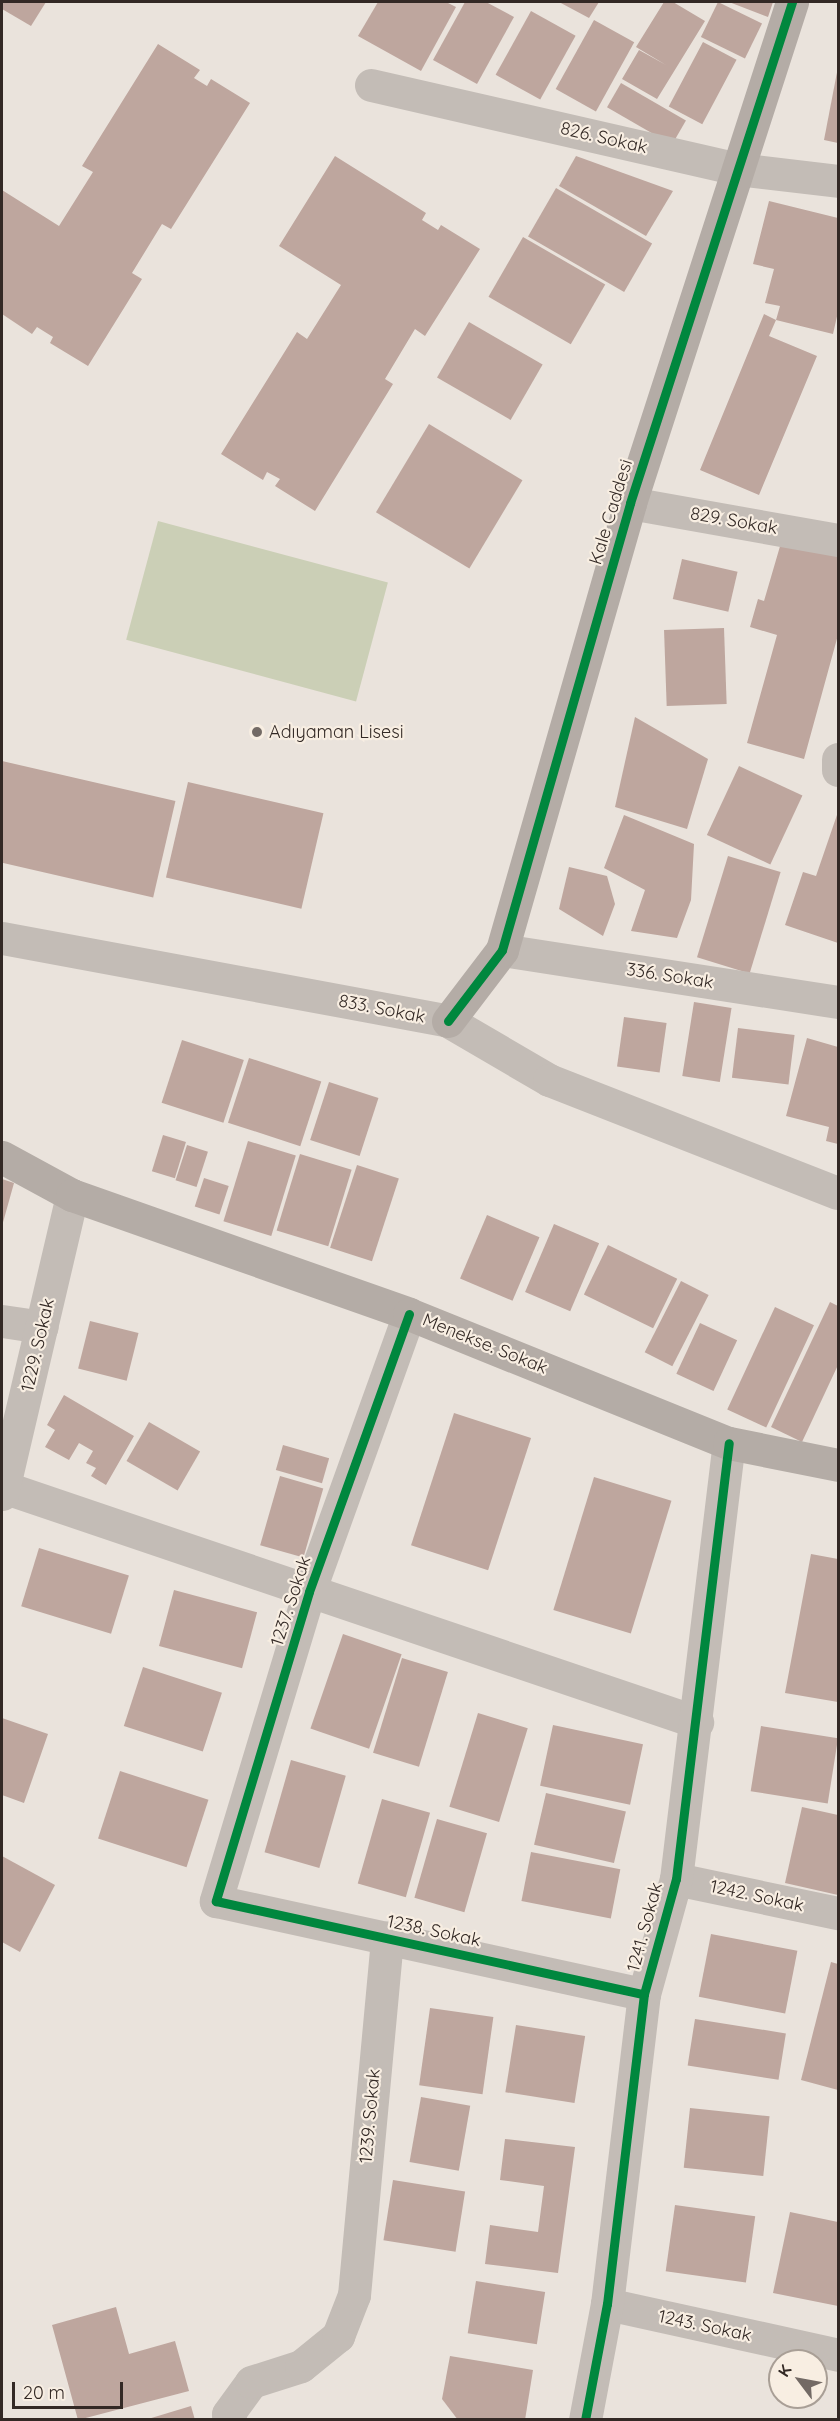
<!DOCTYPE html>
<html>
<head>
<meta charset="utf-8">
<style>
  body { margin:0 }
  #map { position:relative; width:840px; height:2421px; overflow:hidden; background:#eae3dc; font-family:Quicksand,sans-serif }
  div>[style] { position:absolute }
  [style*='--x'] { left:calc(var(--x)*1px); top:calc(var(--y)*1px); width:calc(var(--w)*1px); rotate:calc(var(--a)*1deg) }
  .green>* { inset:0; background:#cbcfb6; transform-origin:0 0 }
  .building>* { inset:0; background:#bea69e; transform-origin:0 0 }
  .street>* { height:33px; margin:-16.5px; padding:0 16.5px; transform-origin:16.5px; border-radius:16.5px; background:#c3bcb6 }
  .secondary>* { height:33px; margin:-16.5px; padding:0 16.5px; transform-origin:16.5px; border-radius:16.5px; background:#b4aca6 }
  .cycleway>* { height:9px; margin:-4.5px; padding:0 4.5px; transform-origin:4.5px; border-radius:4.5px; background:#00873e }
  .dots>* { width:16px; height:16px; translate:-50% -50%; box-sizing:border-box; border:3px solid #f8eee2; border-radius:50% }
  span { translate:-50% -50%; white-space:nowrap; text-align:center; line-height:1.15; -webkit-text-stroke:4.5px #f8eee2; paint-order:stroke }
  .street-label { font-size:18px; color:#332925 }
  .poi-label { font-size:18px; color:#332925 }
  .left { translate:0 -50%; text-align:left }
  .frame { position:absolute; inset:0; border:3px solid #332925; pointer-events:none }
  .north { position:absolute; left:768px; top:2349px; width:60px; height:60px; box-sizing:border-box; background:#f8eee2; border:2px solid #a99f96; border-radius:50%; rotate:302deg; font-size:16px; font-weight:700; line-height:24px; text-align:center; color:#332925 }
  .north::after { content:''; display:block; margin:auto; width:21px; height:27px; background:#736a65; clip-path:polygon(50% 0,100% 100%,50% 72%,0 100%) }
  .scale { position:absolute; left:12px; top:2382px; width:111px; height:27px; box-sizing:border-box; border:3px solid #332925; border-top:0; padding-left:8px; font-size:18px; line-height:21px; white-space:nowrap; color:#332925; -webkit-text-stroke:4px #f8eee2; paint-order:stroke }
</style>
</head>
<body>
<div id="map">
  <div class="green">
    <i style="left:158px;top:521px;width:238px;height:123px;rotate:15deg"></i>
  </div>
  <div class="building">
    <i style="clip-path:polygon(2px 2px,46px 2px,31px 26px,2px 9px)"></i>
    <i style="clip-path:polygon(378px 2px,446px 2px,456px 7px,421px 71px,358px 36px)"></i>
    <i style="clip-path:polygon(465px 2px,486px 2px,514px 17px,477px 84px,433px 60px)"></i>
    <i style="clip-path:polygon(559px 2px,599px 2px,589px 18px)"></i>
    <i style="clip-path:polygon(664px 2px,673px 2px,705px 21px,657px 99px,622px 79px,639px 50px,666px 65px,636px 47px)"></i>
    <i style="left:718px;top:2px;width:49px;height:39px;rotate:26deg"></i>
    <i style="clip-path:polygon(729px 2px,773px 2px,768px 17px)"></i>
    <i style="left:531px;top:11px;width:51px;height:73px;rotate:29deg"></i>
    <i style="left:594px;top:20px;width:46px;height:79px;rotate:29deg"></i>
    <i style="left:703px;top:42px;width:38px;height:73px;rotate:28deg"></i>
    <i style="clip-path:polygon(158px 44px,200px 70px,194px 78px,207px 86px,211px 79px,250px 103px,171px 229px,162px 224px,132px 273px,142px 279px,88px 366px,50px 343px,53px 337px,37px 327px,32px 334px,2px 314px,2px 190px,59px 226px,93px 172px,82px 166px)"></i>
    <i style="clip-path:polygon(838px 67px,838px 143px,824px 140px)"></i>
    <i style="left:621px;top:83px;width:75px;height:28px;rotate:30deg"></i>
    <i style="clip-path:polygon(335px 156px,426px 213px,422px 220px,438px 230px,441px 225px,480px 249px,425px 336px,415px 329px,385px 379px,393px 384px,315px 511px,275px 486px,280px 479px,267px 472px,263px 480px,221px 454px,297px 332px,307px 339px,341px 285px,279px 246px)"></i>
    <i style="clip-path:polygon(576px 156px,673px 191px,646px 236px,559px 186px)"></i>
    <i style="left:556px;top:188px;width:111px;height:56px;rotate:30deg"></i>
    <i style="clip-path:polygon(769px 201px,838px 218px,838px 312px,833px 334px,776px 320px,780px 306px,765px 303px,774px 269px,753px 264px)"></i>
    <i style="left:523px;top:237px;width:95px;height:69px;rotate:30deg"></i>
    <i style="clip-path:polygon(764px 314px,776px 320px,769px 336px,817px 356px,759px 495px,700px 470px)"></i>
    <i style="left:469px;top:322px;width:85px;height:64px;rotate:30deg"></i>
    <i style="left:429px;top:424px;width:109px;height:103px;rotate:31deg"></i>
    <i style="clip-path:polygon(783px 536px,838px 552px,838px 635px,804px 759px,747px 743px,777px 635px,750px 627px,758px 599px,764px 601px)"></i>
    <i style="left:682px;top:559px;width:57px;height:41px;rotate:13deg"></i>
    <i style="left:724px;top:628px;width:76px;height:60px;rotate:88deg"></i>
    <i style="clip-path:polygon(635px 717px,708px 759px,687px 829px,615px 807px)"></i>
    <i style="left:2px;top:761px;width:178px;height:99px;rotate:13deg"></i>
    <i style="left:739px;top:766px;width:70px;height:76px;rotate:25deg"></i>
    <i style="left:188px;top:782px;width:139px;height:98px;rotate:13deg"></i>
    <i style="clip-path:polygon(838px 812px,838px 943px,785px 925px,803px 872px,816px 876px)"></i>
    <i style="clip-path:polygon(624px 815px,694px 844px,691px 900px,677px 938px,631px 931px,645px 890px,604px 868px)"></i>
    <i style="left:728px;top:856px;width:55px;height:106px;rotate:17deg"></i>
    <i style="clip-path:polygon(569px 867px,607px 876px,615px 904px,603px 936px,559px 909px)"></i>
    <i style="left:694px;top:1002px;width:38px;height:75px;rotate:9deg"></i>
    <i style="left:624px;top:1017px;width:43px;height:50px;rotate:8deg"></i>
    <i style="left:738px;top:1028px;width:57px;height:50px;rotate:7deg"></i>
    <i style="clip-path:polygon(807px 1038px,838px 1047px,838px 1144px,826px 1141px,829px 1127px,786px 1116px)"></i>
    <i style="left:182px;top:1040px;width:65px;height:66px;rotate:18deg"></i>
    <i style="left:249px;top:1058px;width:76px;height:68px;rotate:18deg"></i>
    <i style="left:329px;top:1082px;width:52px;height:61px;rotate:18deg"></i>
    <i style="left:163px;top:1135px;width:24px;height:38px;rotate:17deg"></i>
    <i style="left:248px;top:1141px;width:50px;height:84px;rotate:17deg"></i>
    <i style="left:187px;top:1145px;width:22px;height:37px;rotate:18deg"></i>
    <i style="left:300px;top:1154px;width:54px;height:80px;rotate:17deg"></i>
    <i style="left:357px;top:1165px;width:44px;height:87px;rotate:18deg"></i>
    <i style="left:204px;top:1178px;width:26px;height:30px;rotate:18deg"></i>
    <i style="clip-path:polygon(2px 1179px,14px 1183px,2px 1226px)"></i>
    <i style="left:487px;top:1215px;width:57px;height:69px;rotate:23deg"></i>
    <i style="left:554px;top:1224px;width:49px;height:74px;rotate:23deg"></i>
    <i style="left:608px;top:1245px;width:77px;height:55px;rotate:26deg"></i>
    <i style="left:681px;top:1281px;width:31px;height:80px;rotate:27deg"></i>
    <i style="clip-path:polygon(830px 1302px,838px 1306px,838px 1365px,802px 1442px,771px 1427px)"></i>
    <i style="left:775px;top:1307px;width:43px;height:113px;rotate:25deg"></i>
    <i style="left:90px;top:1321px;width:50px;height:49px;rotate:14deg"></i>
    <i style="left:700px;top:1323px;width:41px;height:56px;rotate:25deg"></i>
    <i style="clip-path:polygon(64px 1395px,134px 1436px,106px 1485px,91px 1476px,96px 1468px,86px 1463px,93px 1451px,79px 1443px,69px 1460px,45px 1447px,55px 1430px,47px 1425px)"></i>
    <i style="left:454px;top:1413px;width:81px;height:139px;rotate:18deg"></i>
    <i style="left:149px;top:1422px;width:59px;height:45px;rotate:30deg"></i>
    <i style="left:283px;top:1445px;width:48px;height:26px;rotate:16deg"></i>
    <i style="left:280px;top:1476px;width:45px;height:72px;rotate:16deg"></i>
    <i style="left:594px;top:1477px;width:81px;height:139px;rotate:17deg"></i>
    <i style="left:39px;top:1548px;width:94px;height:61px;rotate:17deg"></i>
    <i style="clip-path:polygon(811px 1554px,838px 1559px,838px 1702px,785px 1693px)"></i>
    <i style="left:174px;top:1590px;width:86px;height:58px;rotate:15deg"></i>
    <i style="left:343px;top:1634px;width:62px;height:100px;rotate:19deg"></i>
    <i style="left:402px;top:1658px;width:48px;height:99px;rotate:17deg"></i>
    <i style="left:143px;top:1667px;width:83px;height:62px;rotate:18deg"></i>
    <i style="left:478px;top:1713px;width:52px;height:98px;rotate:17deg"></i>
    <i style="clip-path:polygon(2px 1718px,48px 1734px,24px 1803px,2px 1795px)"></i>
    <i style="left:553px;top:1725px;width:92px;height:62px;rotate:12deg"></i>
    <i style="left:761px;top:1726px;width:78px;height:66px;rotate:9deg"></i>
    <i style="left:291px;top:1760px;width:57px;height:96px;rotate:16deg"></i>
    <i style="left:120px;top:1771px;width:93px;height:71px;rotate:18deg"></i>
    <i style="left:546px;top:1793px;width:82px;height:53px;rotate:13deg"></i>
    <i style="left:382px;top:1799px;width:50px;height:88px;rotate:16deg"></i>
    <i style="clip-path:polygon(802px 1807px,838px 1815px,838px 1895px,785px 1883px)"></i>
    <i style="left:437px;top:1819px;width:52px;height:82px;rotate:16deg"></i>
    <i style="left:531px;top:1852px;width:91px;height:50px;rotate:11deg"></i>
    <i style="clip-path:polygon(2px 1856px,55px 1885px,20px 1952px,2px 1942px)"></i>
    <i style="left:711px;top:1934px;width:88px;height:64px;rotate:11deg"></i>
    <i style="clip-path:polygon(831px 1962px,838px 1964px,838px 2090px,801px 2080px)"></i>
    <i style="left:430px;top:2008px;width:64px;height:78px;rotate:8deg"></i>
    <i style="left:695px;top:2019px;width:92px;height:47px;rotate:9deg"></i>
    <i style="left:516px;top:2025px;width:70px;height:68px;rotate:9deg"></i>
    <i style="left:421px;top:2097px;width:50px;height:66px;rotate:10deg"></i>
    <i style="left:690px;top:2108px;width:80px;height:60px;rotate:6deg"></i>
    <i style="clip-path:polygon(505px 2139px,575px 2147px,558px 2273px,485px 2264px,490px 2225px,538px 2232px,544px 2186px,500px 2180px)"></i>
    <i style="left:393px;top:2180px;width:73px;height:61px;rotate:9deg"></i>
    <i style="left:675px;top:2205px;width:81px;height:67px;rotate:8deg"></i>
    <i style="clip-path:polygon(790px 2212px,838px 2222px,838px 2306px,773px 2293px)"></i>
    <i style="left:476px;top:2281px;width:70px;height:53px;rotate:9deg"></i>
    <i style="clip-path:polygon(116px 2307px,129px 2354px,175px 2341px,189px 2391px,78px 2420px,52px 2325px)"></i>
    <i style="clip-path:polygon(450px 2356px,533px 2370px,525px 2420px,458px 2420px,442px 2399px)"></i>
    <i style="clip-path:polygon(191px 2406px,195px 2420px,148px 2420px,148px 2419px)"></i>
  </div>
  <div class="street">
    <i style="--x:371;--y:85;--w:376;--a:12.9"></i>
    <i style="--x:738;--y:169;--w:101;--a:6.8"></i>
    <i style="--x:630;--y:503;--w:211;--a:10.1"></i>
    <i style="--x:838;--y:759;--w:11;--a:90"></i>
    <i style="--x:2;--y:938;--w:454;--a:10.5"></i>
    <i style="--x:448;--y:1021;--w:117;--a:30.3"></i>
    <i style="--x:549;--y:1080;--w:310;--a:21.4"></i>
    <i style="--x:502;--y:950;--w:340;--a:8.8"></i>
    <i style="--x:409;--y:1314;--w:295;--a:109.8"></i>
    <i style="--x:309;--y:1592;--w:323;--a:106.8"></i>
    <i style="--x:216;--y:1901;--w:438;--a:12.3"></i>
    <i style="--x:2;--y:1321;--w:40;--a:8.5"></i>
    <i style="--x:3;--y:1487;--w:733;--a:18.71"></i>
    <i style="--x:2;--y:1494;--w:307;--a:-76.8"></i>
    <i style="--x:676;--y:1879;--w:166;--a:11.9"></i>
    <i style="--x:607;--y:2304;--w:237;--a:12.4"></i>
    <i style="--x:230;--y:2420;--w:6;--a:-108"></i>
    <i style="--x:228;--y:2414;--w:39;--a:-54"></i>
    <i style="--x:251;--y:2382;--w:52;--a:-17.7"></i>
    <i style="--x:301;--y:2366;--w:48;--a:-39"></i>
    <i style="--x:338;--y:2336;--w:44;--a:-68.7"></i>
    <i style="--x:354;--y:2295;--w:359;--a:-84.7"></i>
    <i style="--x:585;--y:2420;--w:118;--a:-79.3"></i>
    <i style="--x:607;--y:2304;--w:312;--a:-83.2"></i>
    <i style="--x:644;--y:1994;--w:119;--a:-74.5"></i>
    <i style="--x:676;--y:1879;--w:439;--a:-83.1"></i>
  </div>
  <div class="secondary">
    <i style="--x:448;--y:1021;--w:89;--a:-52.7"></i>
    <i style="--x:502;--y:950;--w:465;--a:-74"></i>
    <i style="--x:630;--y:503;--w:527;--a:-72.08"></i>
    <i style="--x:2;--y:1157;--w:80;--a:28.5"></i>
    <i style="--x:72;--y:1195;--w:357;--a:19.4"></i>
    <i style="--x:409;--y:1314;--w:345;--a:22"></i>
    <i style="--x:729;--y:1443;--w:111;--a:11.4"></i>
  </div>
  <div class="cycleway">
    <i style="--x:448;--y:1021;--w:89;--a:-52.7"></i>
    <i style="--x:502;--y:950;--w:465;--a:-74"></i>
    <i style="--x:630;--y:503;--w:527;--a:-72.08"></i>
    <i style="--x:409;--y:1314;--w:295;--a:109.8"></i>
    <i style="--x:309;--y:1592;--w:323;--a:106.8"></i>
    <i style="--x:216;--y:1901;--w:438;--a:12.3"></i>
    <i style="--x:585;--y:2420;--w:118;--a:-79.3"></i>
    <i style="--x:607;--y:2304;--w:312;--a:-83.2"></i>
    <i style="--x:644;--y:1994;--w:119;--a:-74.5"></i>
    <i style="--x:676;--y:1879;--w:439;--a:-83.1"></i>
  </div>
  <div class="dots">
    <i style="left:257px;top:732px;background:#736a65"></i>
  </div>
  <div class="street-label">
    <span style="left:604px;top:138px;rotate:13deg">826. Sokak</span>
    <span style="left:611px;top:512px;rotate:-73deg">Kale Caddesi</span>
    <span style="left:734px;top:521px;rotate:10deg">829. Sokak</span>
    <span style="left:670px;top:976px;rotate:9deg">336. Sokak</span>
    <span style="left:382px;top:1009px;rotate:11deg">833. Sokak</span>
    <span style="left:485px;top:1344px;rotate:22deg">Menekse. Sokak</span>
    <span style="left:38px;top:1345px;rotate:-77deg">1229. Sokak</span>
    <span style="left:291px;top:1601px;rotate:-72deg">1237. Sokak</span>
    <span style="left:757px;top:1896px;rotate:12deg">1242. Sokak</span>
    <span style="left:645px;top:1927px;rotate:-75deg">1241. Sokak</span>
    <span style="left:434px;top:1931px;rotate:12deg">1238. Sokak</span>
    <span style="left:370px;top:2116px;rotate:-85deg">1239. Sokak</span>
    <span style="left:705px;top:2326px;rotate:12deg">1243. Sokak</span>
  </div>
  <div class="poi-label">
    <span class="left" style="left:269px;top:732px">Adıyaman Lisesi</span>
  </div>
  <div class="frame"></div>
  <div class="north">K</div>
  <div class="scale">20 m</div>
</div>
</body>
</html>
